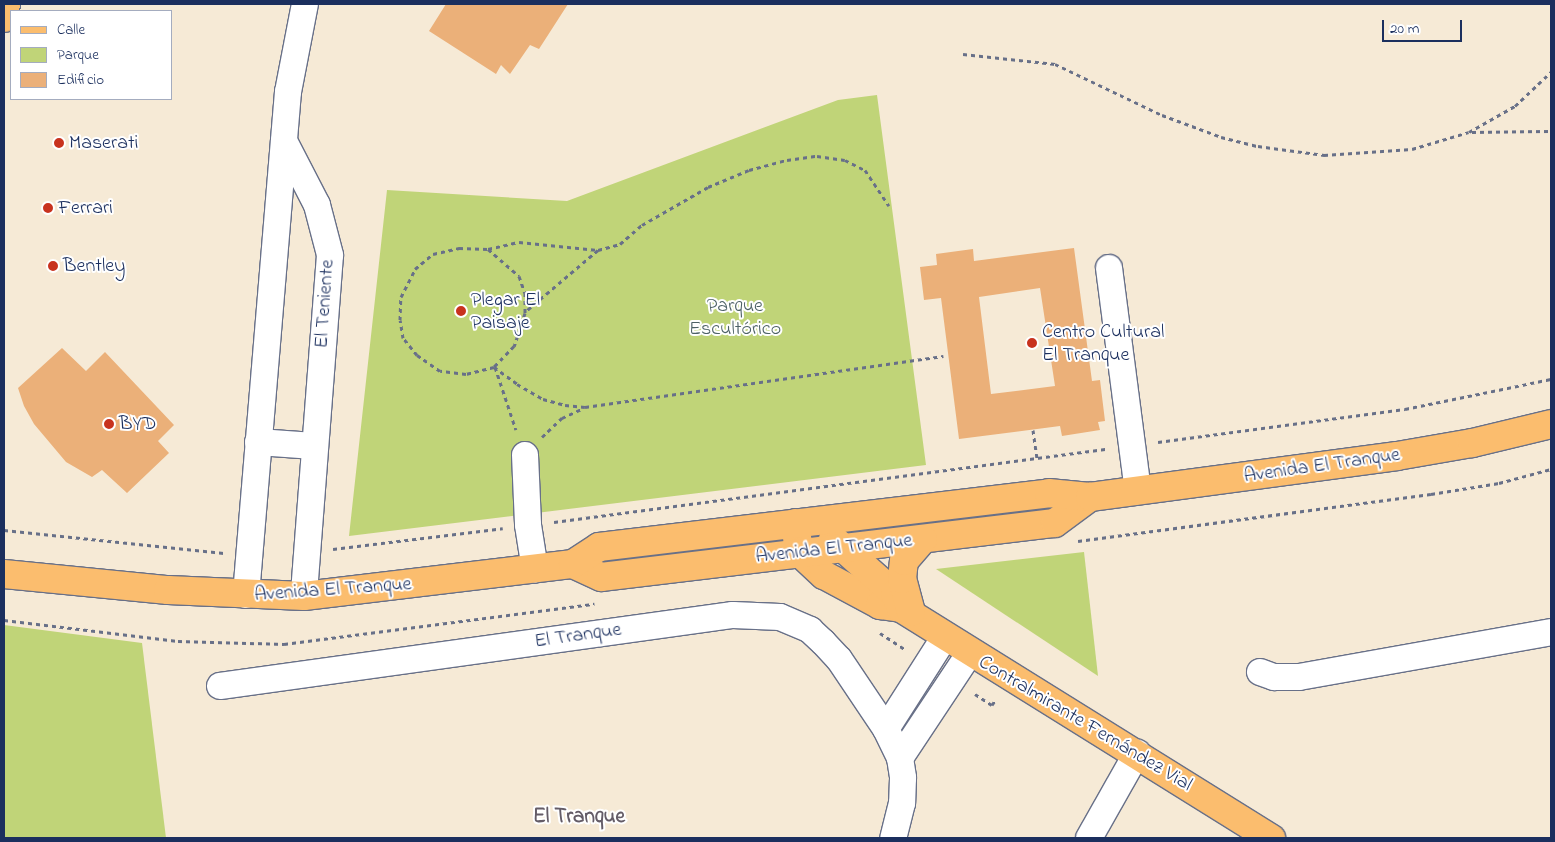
<!DOCTYPE html>
<html>
<head>
<meta charset="utf-8">
<style>
  body { margin:0 }
  #map { position:relative; width:1555px; height:842px; overflow:hidden; background:#f6ead6; font-family:"Indie Flower",sans-serif }
  div>[style] { position:absolute }
  [style*='--x'] { left:calc(var(--x)*1px); top:calc(var(--y)*1px); width:calc(var(--w)*1px); rotate:calc(var(--a)*1deg) }
  .green>* { inset:0; background:#c0d478 }
  .building>* { inset:0; background:#ebb079 }
  .path>* { height:3px; margin-top:-1.5px; transform-origin:0; background:repeating-linear-gradient(90deg,#687088 0 4px,transparent 0 8px) }
  .roads { filter:drop-shadow(1px 0 #687088) drop-shadow(-1px 0 #687088) drop-shadow(0 1px #687088) drop-shadow(0 -1px #687088) }
  .minor>* { height:26px; margin:-13px; padding:0 13px; transform-origin:13px; border-radius:13px; background:#fff }
  .major>* { height:28px; margin:-14px; padding:0 14px; transform-origin:14px; border-radius:14px; background:#fbbd6e }
  .dots>* { width:14px; height:14px; translate:-50% -50%; box-sizing:border-box; border:2px solid #fff; border-radius:50% }
  span { translate:-50% -50%; white-space:nowrap; text-align:center; line-height:1.15; -webkit-text-stroke:4px #fff; paint-order:stroke }
  .poi-label { font-size:20px; color:#1b2f5e }
  .left { translate:0 -50%; text-align:left }
  .street-label { font-size:20px; color:#1b2f5e }
  .park-label { font-size:20px; color:#4d6166 }
  .neighbourhood-label { font-size:21px; color:#645c67; font-weight:700 }
  .frame { position:absolute; inset:0; border:5px solid #1b2f5e; pointer-events:none }
  .legend { position:absolute; left:10px; top:10px; width:162px; height:90px; box-sizing:border-box; background:#fff; border:1px solid #a4acbf; margin:0; padding:6px 9px; list-style:none; font-size:15px; color:#1b2f5e }
  .legend li { display:flex; align-items:center; gap:10px; height:25px }
  .legend b { width:25px; border:1px solid #a4acbf }
  .scale { position:absolute; left:1382px; top:20px; width:80px; height:22px; box-sizing:border-box; border:2px solid #1b2f5e; border-top:0; padding-left:6px; font-size:15px; line-height:18px; white-space:nowrap; color:#1b2f5e; -webkit-text-stroke:4px #fff; paint-order:stroke }
</style>
</head>
<body>
<div id="map">
  <div class="green">
    <i style="clip-path:polygon(877px 95px,926px 465px,349px 536px,387px 190px,567px 201px,838px 100px)"></i>
    <i style="clip-path:polygon(1084px 552px,1098px 676px,936px 569px)"></i>
    <i style="clip-path:polygon(4px 625px,142px 643px,166px 838px,4px 838px)"></i>
  </div>
  <div class="building">
    <i style="clip-path:polygon(446px 4px,568px 4px,539px 49px,530px 45px,510px 74px,501px 65px,496px 74px,429px 31px)"></i>
    <i style="clip-path:polygon(evenodd,1074px 248px,1092px 381px,1100px 380px,1105px 421px,1098px 422px,1100px 430px,1062px 436px,1060px 426px,959px 439px,941px 298px,924px 300px,920px 267px,937px 265px,936px 254px,973px 249px,974px 261px,1074px 248px,1040px 288px,1055px 386px,991px 394px,979px 297px,1040px 288px)"></i>
    <i style="clip-path:polygon(62px 348px,86px 371px,105px 352px,174px 425px,158px 441px,169px 453px,127px 493px,102px 470px,92px 477px,66px 462px,34px 424px,24px 406px,18px 388px)"></i>
  </div>
  <div class="path">
    <i style="--x:963;--y:54;--w:93;--a:6.2"></i>
    <i style="--x:1055;--y:64;--w:119;--a:25.5"></i>
    <i style="--x:1162;--y:115;--w:63;--a:20.4"></i>
    <i style="--x:1221;--y:137;--w:38;--a:14"></i>
    <i style="--x:1258;--y:146;--w:67;--a:7.8"></i>
    <i style="--x:1324;--y:155;--w:88;--a:-3.9"></i>
    <i style="--x:1412;--y:149;--w:59;--a:-16.6"></i>
    <i style="--x:1469;--y:132;--w:53;--a:-29.5"></i>
    <i style="--x:1515;--y:106;--w:50;--a:-43.4"></i>
    <i style="--x:1472;--y:132;--w:79;--a:-0.7"></i>
    <i style="--x:459;--y:248;--w:29;--a:2"></i>
    <i style="--x:488;--y:249;--w:41;--a:41.1"></i>
    <i style="--x:519;--y:276;--w:18;--a:71"></i>
    <i style="--x:525;--y:293;--w:20;--a:90"></i>
    <i style="--x:525;--y:313;--w:35;--a:108"></i>
    <i style="--x:514;--y:346;--w:29;--a:134"></i>
    <i style="--x:494;--y:367;--w:29;--a:166"></i>
    <i style="--x:466;--y:374;--w:26;--a:-173"></i>
    <i style="--x:440;--y:371;--w:28;--a:-145"></i>
    <i style="--x:417;--y:355;--w:22;--a:-129"></i>
    <i style="--x:403;--y:338;--w:18;--a:-99"></i>
    <i style="--x:400;--y:320;--w:23;--a:-88"></i>
    <i style="--x:401;--y:297;--w:31;--a:-63"></i>
    <i style="--x:415;--y:269;--w:23;--a:-40"></i>
    <i style="--x:433;--y:254;--w:27;--a:-13"></i>
    <i style="--x:488;--y:249;--w:32;--a:-13"></i>
    <i style="--x:519;--y:242;--w:79;--a:5.8"></i>
    <i style="--x:598;--y:250;--w:96;--a:139.7"></i>
    <i style="--x:598;--y:250;--w:23;--a:-15"></i>
    <i style="--x:620;--y:244;--w:29;--a:-41"></i>
    <i style="--x:642;--y:225;--w:76;--a:-29.9"></i>
    <i style="--x:708;--y:187;--w:44;--a:-22.5"></i>
    <i style="--x:749;--y:170;--w:39;--a:-15"></i>
    <i style="--x:787;--y:160;--w:30;--a:-8"></i>
    <i style="--x:817;--y:156;--w:28;--a:8"></i>
    <i style="--x:845;--y:160;--w:22;--a:27"></i>
    <i style="--x:865;--y:170;--w:43;--a:56.3"></i>
    <i style="--x:494;--y:367;--w:29;--a:36"></i>
    <i style="--x:517;--y:384;--w:30;--a:30"></i>
    <i style="--x:543;--y:399;--w:23;--a:15"></i>
    <i style="--x:565;--y:405;--w:20;--a:6"></i>
    <i style="--x:585;--y:407;--w:362;--a:-8.1"></i>
    <i style="--x:495;--y:367;--w:66;--a:71.6"></i>
    <i style="--x:1033;--y:430;--w:28;--a:82"></i>
    <i style="--x:542;--y:437;--w:28;--a:-44"></i>
    <i style="--x:562;--y:418;--w:23;--a:-25"></i>
    <i style="--x:1158;--y:442;--w:249;--a:-7.6"></i>
    <i style="--x:1405;--y:409;--w:149;--a:-11.6"></i>
    <i style="--x:554;--y:522;--w:556;--a:-7.55"></i>
    <i style="--x:4;--y:530;--w:221;--a:6"></i>
    <i style="--x:1078;--y:541;--w:356;--a:-7.6"></i>
    <i style="--x:1431;--y:494;--w:69;--a:-9.2"></i>
    <i style="--x:1499;--y:483;--w:54;--a:-15.1"></i>
    <i style="--x:333;--y:549;--w:171;--a:-7"></i>
    <i style="--x:4;--y:620;--w:175;--a:6.9"></i>
    <i style="--x:178;--y:641;--w:106;--a:1.6"></i>
    <i style="--x:284;--y:644;--w:313;--a:-7.4"></i>
    <i style="--x:880;--y:633;--w:31;--a:33"></i>
    <i style="--x:975;--y:694;--w:20;--a:33"></i>
    <i style="--x:992;--y:705;--w:7;--a:-56"></i>
  </div>
  <div class="roads">
    <div class="minor">
      <i style="--x:284;--y:141;--w:72;--a:62.7"></i>
      <i style="--x:317;--y:205;--w:52;--a:75.4"></i>
      <i style="--x:330;--y:255;--w:342;--a:94.4"></i>
      <i style="--x:1109;--y:268;--w:225;--a:82.6"></i>
      <i style="--x:258;--y:442;--w:56;--a:4.1"></i>
      <i style="--x:525;--y:455;--w:70;--a:87.5"></i>
      <i style="--x:528;--y:525;--w:45;--a:81"></i>
      <i style="--x:246;--y:595;--w:505;--a:-85.23"></i>
      <i style="--x:288;--y:92;--w:90;--a:-79.1"></i>
      <i style="--x:1260;--y:672;--w:15;--a:20"></i>
      <i style="--x:1274;--y:677;--w:25;--a:0"></i>
      <i style="--x:1299;--y:677;--w:256;--a:-10.1"></i>
      <i style="--x:220;--y:686;--w:518;--a:-7.88"></i>
      <i style="--x:733;--y:615;--w:47;--a:2.4"></i>
      <i style="--x:780;--y:617;--w:33;--a:23"></i>
      <i style="--x:810;--y:630;--w:18;--a:43"></i>
      <i style="--x:823;--y:642;--w:23;--a:47"></i>
      <i style="--x:839;--y:659;--w:84;--a:56.1"></i>
      <i style="--x:886;--y:729;--w:32;--a:64"></i>
      <i style="--x:900;--y:758;--w:20;--a:81"></i>
      <i style="--x:903;--y:778;--w:25;--a:92"></i>
      <i style="--x:902;--y:803;--w:36;--a:104"></i>
      <i style="--x:886;--y:729;--w:108;--a:-57.5"></i>
      <i style="--x:900;--y:758;--w:125;--a:-56.4"></i>
      <i style="--x:1089;--y:838;--w:98;--a:-60.5"></i>
    </div>
    <div class="major">
      <i style="--x:4;--y:18;--w:14;--a:-82"></i>
      <i style="--x:795;--y:523;--w:29;--a:82"></i>
      <i style="--x:799;--y:552;--w:34;--a:43"></i>
      <i style="--x:824;--y:575;--w:64;--a:28.2"></i>
      <i style="--x:880;--y:605;--w:21;--a:8"></i>
      <i style="--x:901;--y:608;--w:436;--a:31.9"></i>
      <i style="--x:833;--y:539;--w:83;--a:41.6"></i>
      <i style="--x:895;--y:594;--w:15;--a:67"></i>
      <i style="--x:573;--y:564;--w:31;--a:25"></i>
      <i style="--x:601;--y:577;--w:457;--a:-6.8"></i>
      <i style="--x:1055;--y:523;--w:44;--a:-36.6"></i>
      <i style="--x:4;--y:574;--w:165;--a:5.6"></i>
      <i style="--x:168;--y:590;--w:136;--a:2.5"></i>
      <i style="--x:304;--y:596;--w:271;--a:-6.8"></i>
      <i style="--x:573;--y:564;--w:31;--a:-33"></i>
      <i style="--x:599;--y:547;--w:453;--a:-6.8"></i>
      <i style="--x:1049;--y:493;--w:41;--a:5.6"></i>
      <i style="--x:1090;--y:497;--w:310;--a:-7.6"></i>
      <i style="--x:1397;--y:456;--w:76;--a:-9.8"></i>
      <i style="--x:1472;--y:443;--w:81;--a:-13.5"></i>
      <i style="--x:911;--y:612;--w:34;--a:-105"></i>
      <i style="--x:902;--y:579;--w:18;--a:-84"></i>
      <i style="--x:904;--y:561;--w:29;--a:-49"></i>
    </div>
  </div>
  <div class="dots">
    <i style="left:59px;top:143px;background:#c8321e"></i>
    <i style="left:48px;top:208px;background:#c8321e"></i>
    <i style="left:53px;top:266px;background:#c8321e"></i>
    <i style="left:461px;top:311px;background:#c8321e"></i>
    <i style="left:1032px;top:343px;background:#c8321e"></i>
    <i style="left:109px;top:424px;background:#c8321e"></i>
  </div>
  <div class="poi-label">
    <span class="left" style="left:69px;top:143px">Maserati</span>
    <span class="left" style="left:58px;top:208px">Ferrari</span>
    <span class="left" style="left:63px;top:266px">Bentley</span>
    <span class="left" style="left:471px;top:312px">Plegar El<br>Paisaje</span>
    <span class="left" style="left:1042px;top:344px">Centro Cultural<br>El Tranque</span>
    <span class="left" style="left:119px;top:424px">BYD</span>
  </div>
  <div class="street-label">
    <span style="left:325px;top:304px;rotate:-86deg">El Teniente</span>
    <span style="left:1322px;top:466px;rotate:-8deg">Avenida El Tranque</span>
    <span style="left:834px;top:549px;rotate:-6deg">Avenida El Tranque</span>
    <span style="left:333px;top:590px;rotate:-4deg">Avenida El Tranque</span>
    <span style="left:578px;top:636px;rotate:-8deg">El Tranque</span>
    <span style="left:1085px;top:724px;rotate:31deg">Contralmirante Fernández Vial</span>
  </div>
  <div class="park-label">
    <span style="left:735px;top:318px">Parque<br>Escultórico</span>
  </div>
  <div class="neighbourhood-label">
    <span style="left:579px;top:817px">El Tranque</span>
  </div>
  <div class="frame"></div>
  <ul class="legend">
  <li><b style="height:6px;background:#fbbd6e"></b>Calle</li>
  <li><b style="height:14px;background:#c0d478"></b>Parque</li>
  <li><b style="height:14px;background:#ebb079"></b>Edificio</li>
  </ul>
  <div class="scale">20 m</div>
</div>
</body>
</html>
